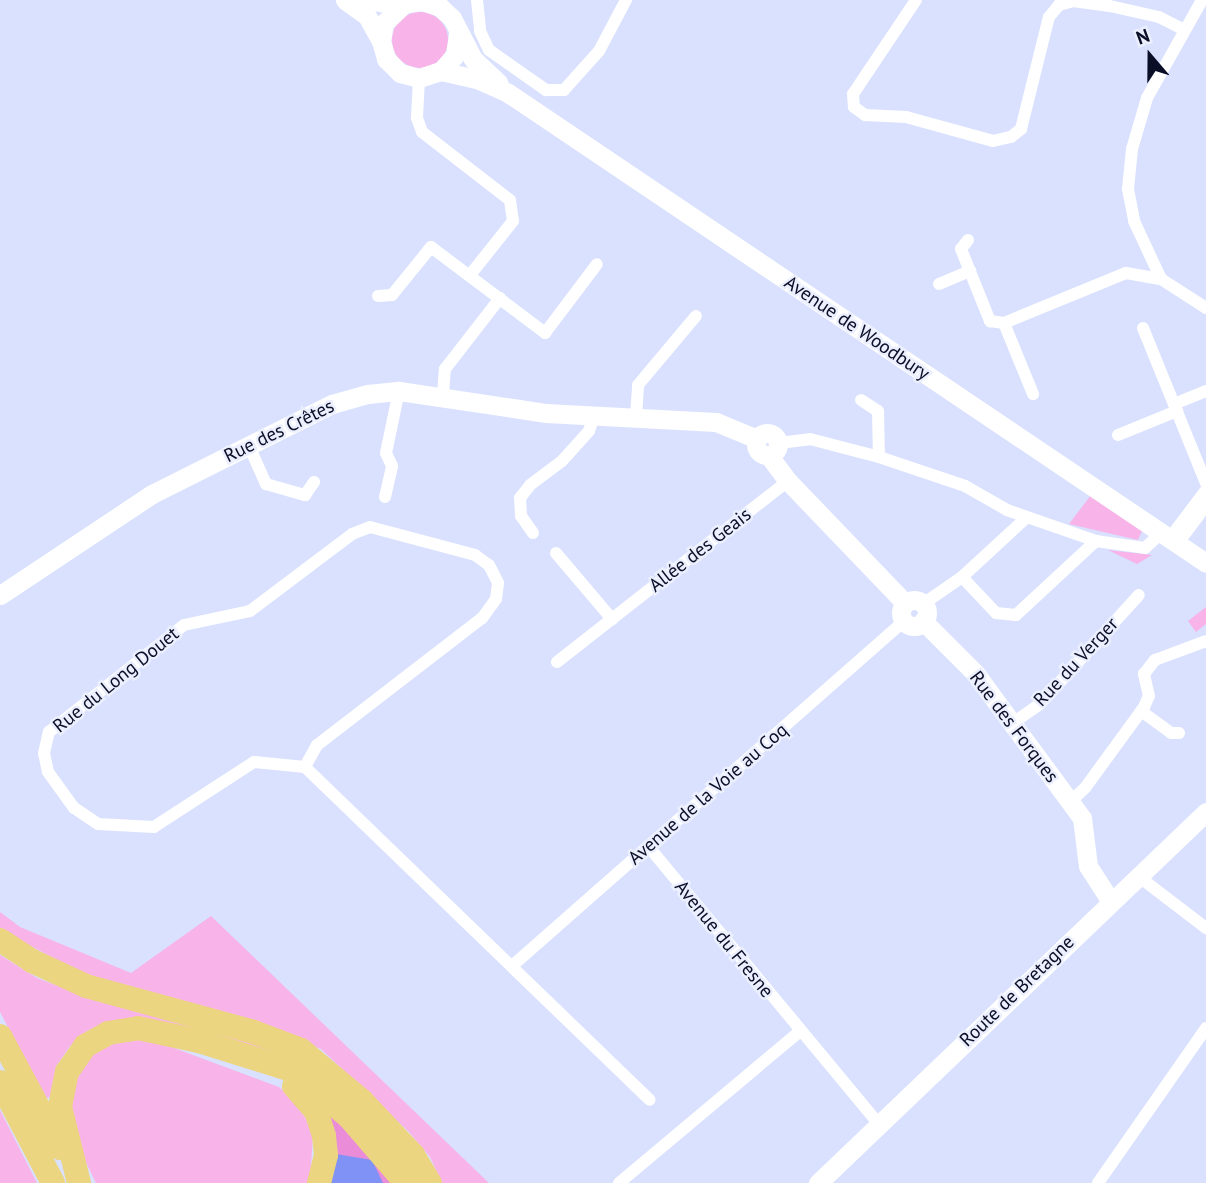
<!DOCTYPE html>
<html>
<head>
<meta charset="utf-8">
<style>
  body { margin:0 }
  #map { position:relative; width:1206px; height:1183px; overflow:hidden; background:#d9e1fe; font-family:"PT Sans",sans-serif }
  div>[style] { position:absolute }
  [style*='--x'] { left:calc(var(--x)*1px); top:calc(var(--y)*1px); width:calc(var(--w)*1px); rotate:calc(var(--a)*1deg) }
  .green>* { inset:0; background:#f8b3e9 }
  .round { border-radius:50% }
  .forest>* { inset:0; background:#eb8cd9 }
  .water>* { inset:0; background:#8192f6 }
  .street>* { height:12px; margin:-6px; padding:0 6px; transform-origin:6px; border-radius:6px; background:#fff }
  .secondary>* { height:19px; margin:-9.5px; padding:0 9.5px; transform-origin:9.5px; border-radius:9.5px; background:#fff }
  .secondary>.ring { margin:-9.5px; padding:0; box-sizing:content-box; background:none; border:19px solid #fff; border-radius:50% }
  .highway>* { height:24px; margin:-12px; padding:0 12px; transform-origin:12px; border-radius:12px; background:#ecd580 }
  span { translate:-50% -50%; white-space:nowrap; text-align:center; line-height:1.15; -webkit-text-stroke:5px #ebeffe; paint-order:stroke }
  .street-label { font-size:19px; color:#0b0e27 }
  .north { position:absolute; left:1115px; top:21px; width:70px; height:70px; -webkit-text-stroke:5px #ebeffe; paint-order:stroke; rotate:340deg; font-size:19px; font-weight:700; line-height:28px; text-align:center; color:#0b0e27 }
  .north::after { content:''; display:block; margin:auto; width:24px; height:32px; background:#0b0e27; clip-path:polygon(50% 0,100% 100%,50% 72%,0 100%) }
</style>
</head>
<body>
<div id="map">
  <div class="green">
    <i class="round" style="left:392px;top:12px;width:56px;height:56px"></i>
    <i style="clip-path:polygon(1091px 495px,1142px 531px,1138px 540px,1069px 524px)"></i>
    <i style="clip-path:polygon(1108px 550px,1152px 555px,1137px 564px)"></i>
    <i style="clip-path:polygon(1206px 607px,1206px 624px,1196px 632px,1188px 621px)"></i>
    <i style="clip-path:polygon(0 912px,20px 927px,131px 973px,211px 916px,489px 1183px,442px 1183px,430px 1157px,409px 1132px,321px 1049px,249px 1019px,82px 973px,0 930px)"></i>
    <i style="clip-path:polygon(0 955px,37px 978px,93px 999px,253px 1039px,333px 1092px,107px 1022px,87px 1031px,70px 1046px,57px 1065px,50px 1097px,45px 1098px,0 1012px)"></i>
    <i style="clip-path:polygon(150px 1039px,279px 1087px,298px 1104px,313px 1133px,310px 1183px,96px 1183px,77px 1144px,67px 1095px,83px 1060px,116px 1040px)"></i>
    <i style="clip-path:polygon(0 1110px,37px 1183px,0 1183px)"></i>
  </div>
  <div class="forest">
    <i style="clip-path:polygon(318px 1099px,399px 1183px,331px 1183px)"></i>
  </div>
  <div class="water">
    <i style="clip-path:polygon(336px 1154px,372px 1160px,383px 1183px,331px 1183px)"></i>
  </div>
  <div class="street">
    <i style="--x:477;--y:0;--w:31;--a:84"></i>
    <i style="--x:480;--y:31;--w:21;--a:65"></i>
    <i style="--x:489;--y:50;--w:70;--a:35.1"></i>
    <i style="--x:546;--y:90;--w:18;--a:0"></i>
    <i style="--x:564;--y:90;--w:52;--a:-48.1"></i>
    <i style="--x:599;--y:51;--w:58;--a:-62.1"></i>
    <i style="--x:916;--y:0;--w:113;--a:123.8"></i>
    <i style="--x:853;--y:94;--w:13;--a:86"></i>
    <i style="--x:854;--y:107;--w:14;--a:36"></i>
    <i style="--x:865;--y:115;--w:41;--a:2.8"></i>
    <i style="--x:906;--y:117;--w:90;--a:15.4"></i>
    <i style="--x:993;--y:141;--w:18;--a:-13"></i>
    <i style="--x:1011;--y:137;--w:13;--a:-39"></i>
    <i style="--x:1021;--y:129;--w:115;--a:-76"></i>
    <i style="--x:1049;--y:17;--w:16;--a:-50"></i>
    <i style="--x:1059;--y:5;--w:15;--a:-16"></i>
    <i style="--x:1073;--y:1;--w:37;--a:8"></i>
    <i style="--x:1110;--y:6;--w:50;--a:12.7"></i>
    <i style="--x:1159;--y:17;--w:27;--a:27"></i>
    <i style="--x:1202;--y:0;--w:112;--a:119.3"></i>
    <i style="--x:1147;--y:98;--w:53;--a:106.4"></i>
    <i style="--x:1132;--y:149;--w:40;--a:95.7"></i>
    <i style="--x:1128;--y:189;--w:33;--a:79"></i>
    <i style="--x:1134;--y:221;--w:64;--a:65"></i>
    <i style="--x:1161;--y:279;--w:54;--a:32.8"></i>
    <i style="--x:419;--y:78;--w:40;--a:92.9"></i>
    <i style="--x:417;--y:118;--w:15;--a:70"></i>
    <i style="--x:422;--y:132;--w:111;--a:37.7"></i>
    <i style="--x:510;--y:200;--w:21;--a:82"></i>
    <i style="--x:513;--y:221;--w:69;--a:128.5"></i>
    <i style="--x:968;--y:240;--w:11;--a:128"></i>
    <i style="--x:961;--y:249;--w:78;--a:68.1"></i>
    <i style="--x:990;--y:321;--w:14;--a:8"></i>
    <i style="--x:1004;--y:323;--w:132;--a:-22.3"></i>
    <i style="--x:1126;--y:273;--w:36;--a:10"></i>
    <i style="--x:939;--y:284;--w:34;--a:-23"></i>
    <i style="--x:378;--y:296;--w:14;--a:-4"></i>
    <i style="--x:392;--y:295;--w:62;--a:-50.9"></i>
    <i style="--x:431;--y:247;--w:143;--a:37"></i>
    <i style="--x:545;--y:333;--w:86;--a:-53"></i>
    <i style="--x:1004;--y:323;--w:77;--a:67.8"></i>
    <i style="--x:1143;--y:328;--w:167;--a:67.9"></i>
    <i style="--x:443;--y:395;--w:26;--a:-86"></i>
    <i style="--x:445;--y:369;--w:90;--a:-52.2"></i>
    <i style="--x:861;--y:400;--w:20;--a:33"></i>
    <i style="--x:878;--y:411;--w:46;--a:88.8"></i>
    <i style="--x:1174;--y:404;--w:35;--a:-22"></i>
    <i style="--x:636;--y:416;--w:31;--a:-86"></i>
    <i style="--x:638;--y:385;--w:90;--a:-50"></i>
    <i style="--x:1118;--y:435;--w:64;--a:-22.1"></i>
    <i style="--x:779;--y:443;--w:31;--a:-7"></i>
    <i style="--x:810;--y:439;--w:71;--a:14.6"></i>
    <i style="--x:879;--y:457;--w:91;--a:18.6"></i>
    <i style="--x:965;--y:486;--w:48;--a:29.7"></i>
    <i style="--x:1007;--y:510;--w:94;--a:19.2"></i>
    <i style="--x:1096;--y:541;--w:49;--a:8.1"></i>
    <i style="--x:1145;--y:548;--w:22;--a:-43"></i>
    <i style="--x:249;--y:446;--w:42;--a:65.9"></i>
    <i style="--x:266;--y:484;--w:41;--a:15.8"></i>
    <i style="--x:305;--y:495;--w:16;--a:-55"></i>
    <i style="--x:385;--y:497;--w:32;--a:-77"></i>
    <i style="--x:392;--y:466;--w:14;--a:-115"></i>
    <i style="--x:386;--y:453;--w:63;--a:-78.2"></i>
    <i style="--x:370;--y:527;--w:109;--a:14.9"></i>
    <i style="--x:475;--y:555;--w:17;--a:36"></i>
    <i style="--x:489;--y:565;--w:20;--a:63"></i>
    <i style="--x:498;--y:583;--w:16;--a:97"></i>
    <i style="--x:496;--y:599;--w:24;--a:126"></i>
    <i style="--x:482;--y:618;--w:208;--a:142.4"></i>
    <i style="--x:317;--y:745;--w:25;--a:119"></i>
    <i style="--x:305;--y:767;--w:51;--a:-174.4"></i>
    <i style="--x:254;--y:762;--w:119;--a:147"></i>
    <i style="--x:154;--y:827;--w:56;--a:-176.9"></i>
    <i style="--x:98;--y:824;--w:29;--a:-146"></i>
    <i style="--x:74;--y:808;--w:44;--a:-125.8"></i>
    <i style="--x:48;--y:772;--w:19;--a:-102"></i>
    <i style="--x:44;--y:753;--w:22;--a:-77"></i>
    <i style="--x:49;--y:732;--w:172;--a:-38.4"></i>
    <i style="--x:184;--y:625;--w:67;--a:-12"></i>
    <i style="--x:250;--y:611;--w:128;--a:-37"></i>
    <i style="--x:352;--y:534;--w:19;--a:-21"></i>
    <i style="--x:533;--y:533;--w:21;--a:-125"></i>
    <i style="--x:521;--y:516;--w:18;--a:-93"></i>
    <i style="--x:520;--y:498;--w:16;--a:-52"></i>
    <i style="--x:530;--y:485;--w:40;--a:-37"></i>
    <i style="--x:562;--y:461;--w:40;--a:-48"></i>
    <i style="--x:589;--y:431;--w:16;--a:-72"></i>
    <i style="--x:1169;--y:539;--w:61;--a:-52.9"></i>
    <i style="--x:1177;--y:544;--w:48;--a:-52.7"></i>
    <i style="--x:556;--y:553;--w:87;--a:49.7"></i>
    <i style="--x:962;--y:577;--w:50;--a:46.6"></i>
    <i style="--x:996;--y:613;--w:20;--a:6"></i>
    <i style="--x:1016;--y:615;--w:109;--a:-42.8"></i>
    <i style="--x:923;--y:604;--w:47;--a:-34.7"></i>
    <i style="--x:962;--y:577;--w:88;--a:-42.7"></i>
    <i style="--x:557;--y:662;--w:293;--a:-38.1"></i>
    <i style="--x:1141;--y:711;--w:37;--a:36"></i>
    <i style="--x:1171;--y:733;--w:8;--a:0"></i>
    <i style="--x:1010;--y:725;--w:37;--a:-35"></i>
    <i style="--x:1040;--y:704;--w:147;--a:-47.8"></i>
    <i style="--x:305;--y:767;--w:479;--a:44"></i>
    <i style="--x:1070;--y:802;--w:21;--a:-43"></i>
    <i style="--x:1085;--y:788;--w:100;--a:-53.9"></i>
    <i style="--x:1144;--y:707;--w:12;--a:-66"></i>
    <i style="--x:1149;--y:696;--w:23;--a:-103"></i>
    <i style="--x:1144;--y:674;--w:18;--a:-52"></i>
    <i style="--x:1155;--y:660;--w:54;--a:-20.4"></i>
    <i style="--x:648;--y:846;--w:360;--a:50.3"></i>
    <i style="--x:1138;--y:876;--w:86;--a:37.4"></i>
    <i style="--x:512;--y:966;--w:522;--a:-41.35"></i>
    <i style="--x:619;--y:1183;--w:236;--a:-40"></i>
    <i style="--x:1098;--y:1183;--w:189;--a:-55.1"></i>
  </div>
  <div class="secondary">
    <i style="--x:345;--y:0;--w:27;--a:36"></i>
    <i style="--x:367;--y:16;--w:29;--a:61"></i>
    <i style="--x:370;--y:0;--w:25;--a:12"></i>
    <i style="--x:394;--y:5;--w:28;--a:-8"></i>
    <i style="--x:422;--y:1;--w:19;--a:18"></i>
    <i style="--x:440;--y:7;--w:16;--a:43"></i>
    <i style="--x:452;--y:18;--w:46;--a:62.9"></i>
    <i style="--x:473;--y:59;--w:35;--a:43"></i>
    <i style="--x:404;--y:4;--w:28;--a:136"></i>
    <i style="--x:384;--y:23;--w:18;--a:99"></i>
    <i style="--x:381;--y:41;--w:19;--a:74"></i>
    <i style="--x:386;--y:59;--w:20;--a:45"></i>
    <i style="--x:400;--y:73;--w:20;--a:15"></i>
    <i style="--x:419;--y:78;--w:23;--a:-18"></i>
    <i style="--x:441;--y:71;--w:21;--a:-49"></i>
    <i style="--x:455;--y:55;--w:21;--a:-82"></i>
    <i style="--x:441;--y:71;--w:37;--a:13"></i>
    <i style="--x:477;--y:79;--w:34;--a:24"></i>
    <i style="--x:508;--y:93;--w:841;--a:33.95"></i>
    <i class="ring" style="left:756px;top:433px;width:3px;height:3px"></i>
    <i style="--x:769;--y:456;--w:31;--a:53"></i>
    <i style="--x:788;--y:481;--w:169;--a:46.2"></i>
    <i style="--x:0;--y:595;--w:182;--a:-33.6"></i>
    <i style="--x:152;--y:494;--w:201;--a:-26.6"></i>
    <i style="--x:332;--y:404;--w:37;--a:-16"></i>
    <i style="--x:368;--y:394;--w:31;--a:-6"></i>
    <i style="--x:399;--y:391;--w:149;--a:8.5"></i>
    <i style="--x:546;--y:413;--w:170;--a:3"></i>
    <i style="--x:716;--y:422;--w:44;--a:22.5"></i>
    <i class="ring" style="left:901px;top:600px;width:7px;height:7px"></i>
    <i style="--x:923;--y:621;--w:74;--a:45"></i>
    <i style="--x:975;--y:673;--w:180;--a:53.6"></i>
    <i style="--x:1082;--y:818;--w:48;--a:82.9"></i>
    <i style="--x:1088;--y:866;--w:43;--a:57.4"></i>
    <i style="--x:818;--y:1183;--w:537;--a:-43.72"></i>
  </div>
  <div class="highway">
    <i style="--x:0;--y:940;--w:38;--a:33"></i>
    <i style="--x:32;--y:961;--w:60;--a:24.8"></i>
    <i style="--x:86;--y:986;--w:171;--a:15.3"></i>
    <i style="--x:251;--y:1031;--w:53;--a:20.8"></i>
    <i style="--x:301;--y:1050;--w:80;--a:39.9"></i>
    <i style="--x:362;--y:1101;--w:74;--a:46.6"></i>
    <i style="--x:413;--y:1155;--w:33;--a:59"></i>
    <i style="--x:0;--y:1036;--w:127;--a:61.8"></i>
    <i style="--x:0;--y:1082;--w:114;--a:62.3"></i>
    <i style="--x:294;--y:1086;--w:33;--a:49"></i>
    <i style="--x:316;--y:1111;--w:26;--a:72"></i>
    <i style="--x:324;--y:1136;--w:19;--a:84"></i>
    <i style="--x:326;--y:1155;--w:29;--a:104"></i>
    <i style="--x:79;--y:1183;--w:78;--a:-104"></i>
    <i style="--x:60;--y:1107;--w:36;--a:-79"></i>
    <i style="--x:67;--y:1072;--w:32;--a:-55"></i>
    <i style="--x:85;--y:1046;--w:26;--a:-29"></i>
    <i style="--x:108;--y:1033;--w:30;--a:-9"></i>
    <i style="--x:138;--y:1028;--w:62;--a:12"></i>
    <i style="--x:199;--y:1041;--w:101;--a:17.4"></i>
    <i style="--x:295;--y:1071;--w:71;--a:40.4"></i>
    <i style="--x:349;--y:1117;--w:87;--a:49.2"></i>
  </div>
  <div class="street-label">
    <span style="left:857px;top:328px;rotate:34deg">Avenue de Woodbury</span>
    <span style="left:279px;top:431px;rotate:-26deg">Rue des Crêtes</span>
    <span style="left:700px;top:550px;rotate:-38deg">Allée des Geais</span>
    <span style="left:1076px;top:662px;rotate:-47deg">Rue du Verger</span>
    <span style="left:116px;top:680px;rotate:-39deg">Rue du Long Douet</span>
    <span style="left:1014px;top:727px;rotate:53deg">Rue des Forques</span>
    <span style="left:708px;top:794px;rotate:-41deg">Avenue de la Voie au Coq</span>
    <span style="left:724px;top:939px;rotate:51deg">Avenue du Fresne</span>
    <span style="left:1017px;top:991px;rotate:-44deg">Route de Bretagne</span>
  </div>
  <div class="north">N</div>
</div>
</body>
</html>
